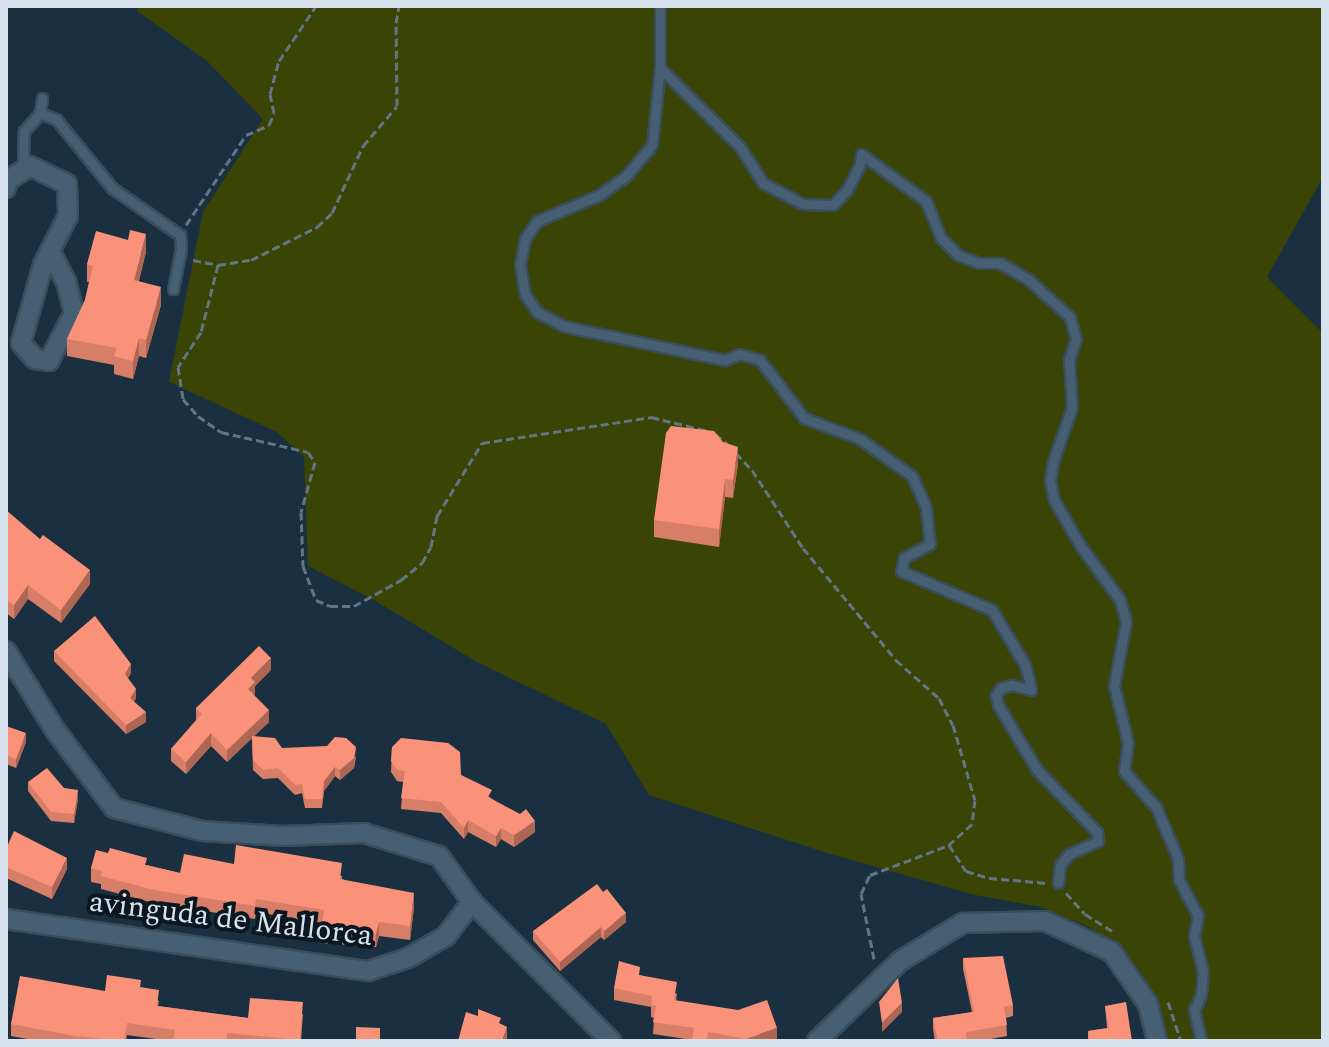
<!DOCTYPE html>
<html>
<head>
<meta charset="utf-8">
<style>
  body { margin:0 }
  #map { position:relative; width:1329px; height:1047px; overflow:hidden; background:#1a3041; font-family:Spectral,serif }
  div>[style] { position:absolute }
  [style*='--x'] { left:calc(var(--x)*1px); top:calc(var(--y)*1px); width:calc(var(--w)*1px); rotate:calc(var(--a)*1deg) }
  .green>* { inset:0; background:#394405 }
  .path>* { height:3px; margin-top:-1.5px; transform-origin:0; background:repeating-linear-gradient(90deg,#627584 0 8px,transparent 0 12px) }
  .roads { filter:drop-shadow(2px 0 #3a4d5b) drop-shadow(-2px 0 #3a4d5b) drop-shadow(0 2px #3a4d5b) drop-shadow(0 -2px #3a4d5b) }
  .lane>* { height:9px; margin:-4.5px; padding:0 4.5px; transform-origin:4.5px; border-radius:4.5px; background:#475f72 }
  .street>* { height:18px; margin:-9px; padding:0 9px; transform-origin:9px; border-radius:9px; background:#475f72 }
  .wall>* { inset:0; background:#d67e67 }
  .shaded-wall>* { inset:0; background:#ae6654 }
  .building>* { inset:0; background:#f99278 }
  span { translate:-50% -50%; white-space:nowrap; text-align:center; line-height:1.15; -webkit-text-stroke:8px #0d171f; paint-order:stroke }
  .street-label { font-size:30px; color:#d6e3ef }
  .frame { position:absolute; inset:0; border:8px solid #d6e3ef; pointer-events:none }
</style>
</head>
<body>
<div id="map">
  <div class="green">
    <i style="clip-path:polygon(138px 6px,1323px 6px,1323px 177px,1267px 277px,1323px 333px,1323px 1041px,1167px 1041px,1161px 1008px,1138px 968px,1089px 927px,1041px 907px,975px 895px,827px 853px,649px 795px,606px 724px,477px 662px,374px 600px,308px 566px,304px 457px,277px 432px,169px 382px,203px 212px,263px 119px,206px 60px,137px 11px)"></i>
  </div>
  <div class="path">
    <i style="--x:186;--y:225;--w:108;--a:-56.3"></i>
    <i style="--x:246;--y:135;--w:25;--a:-23"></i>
    <i style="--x:269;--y:125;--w:13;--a:-67"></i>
    <i style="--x:274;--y:113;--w:19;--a:-102"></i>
    <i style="--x:270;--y:94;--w:34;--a:-75"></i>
    <i style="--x:279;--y:61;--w:66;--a:-56.1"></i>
    <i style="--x:193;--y:260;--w:25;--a:11"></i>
    <i style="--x:218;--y:265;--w:33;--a:-9"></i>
    <i style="--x:251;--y:260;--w:74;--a:-26.6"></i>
    <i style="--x:317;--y:227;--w:21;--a:-43"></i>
    <i style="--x:332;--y:213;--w:74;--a:-65.2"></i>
    <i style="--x:363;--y:146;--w:52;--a:-49.6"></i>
    <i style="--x:397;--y:106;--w:83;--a:-90.7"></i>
    <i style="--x:396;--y:23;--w:17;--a:-80"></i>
    <i style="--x:218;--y:265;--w:69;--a:104.2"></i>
    <i style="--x:201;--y:332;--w:42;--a:123.3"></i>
    <i style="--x:178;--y:367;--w:32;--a:81"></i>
    <i style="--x:183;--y:399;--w:23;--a:49"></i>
    <i style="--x:198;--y:416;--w:28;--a:35"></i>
    <i style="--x:221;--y:432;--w:89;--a:12.9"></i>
    <i style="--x:308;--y:452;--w:12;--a:55"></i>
    <i style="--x:315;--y:462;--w:52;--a:105.6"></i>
    <i style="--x:301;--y:512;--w:54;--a:87.9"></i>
    <i style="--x:303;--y:566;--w:36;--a:69"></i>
    <i style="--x:316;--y:600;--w:15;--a:23"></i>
    <i style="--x:330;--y:606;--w:24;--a:0"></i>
    <i style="--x:354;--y:606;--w:54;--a:-29"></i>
    <i style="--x:401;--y:580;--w:27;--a:-39"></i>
    <i style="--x:422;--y:563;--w:18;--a:-61"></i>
    <i style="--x:431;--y:547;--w:32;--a:-79"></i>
    <i style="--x:437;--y:516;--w:86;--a:-58.3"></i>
    <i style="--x:482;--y:443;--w:171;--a:-8.7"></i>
    <i style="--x:651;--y:417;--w:59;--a:13.8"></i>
    <i style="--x:715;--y:434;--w:16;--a:38"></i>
    <i style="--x:736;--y:453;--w:23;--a:47"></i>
    <i style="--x:752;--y:470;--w:93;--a:56.8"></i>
    <i style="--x:803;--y:548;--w:146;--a:50.3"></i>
    <i style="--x:896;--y:660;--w:57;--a:41.5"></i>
    <i style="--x:939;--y:698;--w:30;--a:63"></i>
    <i style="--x:953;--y:725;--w:78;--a:73.7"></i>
    <i style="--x:975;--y:800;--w:24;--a:97"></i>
    <i style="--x:972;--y:824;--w:31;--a:138"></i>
    <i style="--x:949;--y:845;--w:31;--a:57"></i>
    <i style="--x:966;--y:871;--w:24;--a:17"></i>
    <i style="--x:989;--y:878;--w:58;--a:4.9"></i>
    <i style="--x:1066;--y:893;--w:28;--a:48"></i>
    <i style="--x:1085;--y:914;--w:32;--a:32"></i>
    <i style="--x:874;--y:959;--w:66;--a:-101.3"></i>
    <i style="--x:861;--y:894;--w:21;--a:-65"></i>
    <i style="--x:870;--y:875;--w:85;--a:-20.8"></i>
    <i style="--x:1168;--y:1002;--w:41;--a:71.6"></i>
  </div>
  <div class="roads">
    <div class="lane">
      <i style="--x:660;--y:6;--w:62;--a:90"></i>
      <i style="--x:660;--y:68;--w:112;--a:44.6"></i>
      <i style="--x:740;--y:147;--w:43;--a:57.4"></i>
      <i style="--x:763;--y:183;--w:45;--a:27.7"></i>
      <i style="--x:803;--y:204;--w:30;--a:2"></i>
      <i style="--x:833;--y:205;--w:21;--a:-47"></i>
      <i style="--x:847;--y:190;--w:29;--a:-63"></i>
      <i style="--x:860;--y:164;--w:10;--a:-84"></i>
      <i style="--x:861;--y:154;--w:80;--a:35.9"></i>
      <i style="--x:926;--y:201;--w:40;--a:68"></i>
      <i style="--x:941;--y:238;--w:24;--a:45"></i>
      <i style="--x:958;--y:255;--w:22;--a:21"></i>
      <i style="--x:979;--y:263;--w:21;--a:0"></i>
      <i style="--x:1000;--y:263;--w:34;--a:30"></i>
      <i style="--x:1029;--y:280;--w:55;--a:42.1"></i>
      <i style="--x:1070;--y:317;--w:23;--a:75"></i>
      <i style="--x:1076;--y:339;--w:21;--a:109"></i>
      <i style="--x:1069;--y:359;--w:48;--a:86.4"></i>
      <i style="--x:1072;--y:407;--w:58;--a:109.1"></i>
      <i style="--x:1053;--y:462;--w:18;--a:99"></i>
      <i style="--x:1050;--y:480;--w:20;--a:79"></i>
      <i style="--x:1054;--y:500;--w:52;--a:60"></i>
      <i style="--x:1080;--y:545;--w:68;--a:54"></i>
      <i style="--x:1120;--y:600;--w:22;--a:74"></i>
      <i style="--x:1126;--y:621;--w:66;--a:100.5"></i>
      <i style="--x:1114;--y:686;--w:59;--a:76.2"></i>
      <i style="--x:1128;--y:743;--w:28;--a:98"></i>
      <i style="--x:1124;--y:771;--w:48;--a:48.4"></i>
      <i style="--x:1156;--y:807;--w:56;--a:67.1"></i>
      <i style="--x:1178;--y:859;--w:21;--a:87"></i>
      <i style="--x:1179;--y:880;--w:40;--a:62"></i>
      <i style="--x:1198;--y:915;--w:21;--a:101"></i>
      <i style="--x:1194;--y:936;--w:37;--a:76"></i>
      <i style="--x:1203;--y:972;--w:23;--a:95"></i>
      <i style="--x:1201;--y:995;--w:17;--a:115"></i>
      <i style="--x:1194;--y:1010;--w:32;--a:77"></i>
      <i style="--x:660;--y:68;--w:77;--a:95.9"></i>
      <i style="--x:652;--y:145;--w:40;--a:130"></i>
      <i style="--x:626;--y:176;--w:35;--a:145"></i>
      <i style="--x:597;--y:196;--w:65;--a:157.4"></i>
      <i style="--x:537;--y:221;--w:22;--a:124"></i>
      <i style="--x:525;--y:239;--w:25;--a:101"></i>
      <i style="--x:520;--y:264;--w:30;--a:81"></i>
      <i style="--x:525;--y:294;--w:22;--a:56"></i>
      <i style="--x:537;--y:312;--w:30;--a:28"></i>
      <i style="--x:563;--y:326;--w:166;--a:11.9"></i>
      <i style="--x:725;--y:360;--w:16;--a:-22"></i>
      <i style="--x:740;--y:354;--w:21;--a:17"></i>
      <i style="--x:760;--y:360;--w:73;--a:52.8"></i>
      <i style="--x:804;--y:418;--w:60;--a:20.6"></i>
      <i style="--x:860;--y:439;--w:64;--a:35.4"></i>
      <i style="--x:912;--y:476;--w:35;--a:66"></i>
      <i style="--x:926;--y:508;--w:36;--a:84"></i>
      <i style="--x:930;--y:544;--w:30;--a:152"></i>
      <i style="--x:904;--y:558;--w:13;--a:103"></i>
      <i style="--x:901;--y:571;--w:99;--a:23.2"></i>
      <i style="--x:992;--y:610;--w:64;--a:59"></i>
      <i style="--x:1025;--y:665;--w:20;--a:75"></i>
      <i style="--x:1030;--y:684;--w:6;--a:81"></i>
      <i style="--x:1031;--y:690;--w:20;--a:-165"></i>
      <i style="--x:1012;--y:685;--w:11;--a:165"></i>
      <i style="--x:1001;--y:688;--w:9;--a:126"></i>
      <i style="--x:996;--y:695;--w:10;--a:79"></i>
      <i style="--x:998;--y:705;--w:76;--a:59"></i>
      <i style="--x:1037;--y:770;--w:86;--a:45.9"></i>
      <i style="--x:1097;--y:832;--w:9;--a:84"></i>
      <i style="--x:1098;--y:841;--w:32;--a:156"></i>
      <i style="--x:1069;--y:854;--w:14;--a:129"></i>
      <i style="--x:1060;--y:865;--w:18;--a:96"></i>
      <i style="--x:40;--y:113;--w:15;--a:-82"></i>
      <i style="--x:23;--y:170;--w:39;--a:-89"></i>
      <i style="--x:24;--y:131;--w:24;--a:-48"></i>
      <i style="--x:40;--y:113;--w:17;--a:21"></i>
      <i style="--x:56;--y:119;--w:89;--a:50.9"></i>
      <i style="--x:112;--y:188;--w:83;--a:34.7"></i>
      <i style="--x:180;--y:235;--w:14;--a:86"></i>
      <i style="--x:181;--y:249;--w:41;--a:101.3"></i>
    </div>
    <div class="street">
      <i style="--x:6;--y:188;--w:8;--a:-76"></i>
      <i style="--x:8;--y:180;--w:26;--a:-32"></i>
      <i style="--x:30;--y:166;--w:41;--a:25.9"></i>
      <i style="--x:67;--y:184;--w:32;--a:88"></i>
      <i style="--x:68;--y:216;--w:55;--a:117"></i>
      <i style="--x:43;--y:265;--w:81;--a:105.8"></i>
      <i style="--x:21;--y:343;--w:21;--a:49"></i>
      <i style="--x:35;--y:359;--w:14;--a:8"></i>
      <i style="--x:49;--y:361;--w:54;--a:-62.5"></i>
      <i style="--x:74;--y:313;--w:32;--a:-104"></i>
      <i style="--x:66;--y:282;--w:35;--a:-117"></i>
      <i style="--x:6;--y:651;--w:93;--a:58.2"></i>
      <i style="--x:55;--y:730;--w:98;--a:52.9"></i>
      <i style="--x:114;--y:808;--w:91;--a:14.6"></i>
      <i style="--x:202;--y:831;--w:81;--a:3.5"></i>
      <i style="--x:283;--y:836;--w:81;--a:-2.1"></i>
      <i style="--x:364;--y:833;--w:78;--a:17"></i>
      <i style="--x:439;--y:856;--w:57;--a:54.3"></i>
      <i style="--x:472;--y:902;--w:197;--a:45"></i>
      <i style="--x:6;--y:919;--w:366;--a:8.2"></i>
      <i style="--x:368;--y:971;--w:42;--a:-18"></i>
      <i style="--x:408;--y:958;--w:44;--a:-30.1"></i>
      <i style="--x:446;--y:936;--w:43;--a:-52.6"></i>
      <i style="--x:817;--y:1041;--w:115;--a:-43.9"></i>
      <i style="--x:900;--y:961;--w:74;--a:-31.1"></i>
      <i style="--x:963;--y:923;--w:82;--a:-1.4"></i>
      <i style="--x:1045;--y:921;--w:74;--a:24.8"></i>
      <i style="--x:1112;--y:952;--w:63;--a:55.3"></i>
      <i style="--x:1148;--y:1004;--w:38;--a:76"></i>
    </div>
  </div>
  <div class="wall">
    <i style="clip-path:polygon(146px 252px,139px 281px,161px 305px,146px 358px,139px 356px,133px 379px,114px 374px,114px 365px,67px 356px,67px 339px,85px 300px,89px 282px,87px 282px,87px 264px)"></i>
    <i style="clip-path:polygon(738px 464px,733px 498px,725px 497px,719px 547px,654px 537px,654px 520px)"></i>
    <i style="clip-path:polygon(6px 510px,90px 584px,61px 623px,28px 599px,14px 619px,6px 613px)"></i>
    <i style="clip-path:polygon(54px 651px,131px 673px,128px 678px,136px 698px,134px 702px,146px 722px,126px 734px,54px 661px)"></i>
    <i style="clip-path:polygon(271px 670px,255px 686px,254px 695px,269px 722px,254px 736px,282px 748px,356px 757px,354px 768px,340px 780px,335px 776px,324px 791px,322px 808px,305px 808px,302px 793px,295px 795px,278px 778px,263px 779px,253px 770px,252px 738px,227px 762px,211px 746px,186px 774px,171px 761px,171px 749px,196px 720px,196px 708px)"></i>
    <i style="clip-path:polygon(6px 726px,26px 742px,16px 768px,6px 764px)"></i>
    <i style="clip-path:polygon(392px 747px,461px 775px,535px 832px,514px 847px,501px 839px,496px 847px,468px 832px,464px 839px,441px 813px,401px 809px,403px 782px,397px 781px,391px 772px)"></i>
    <i style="clip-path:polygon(28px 782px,64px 788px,78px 799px,74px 823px,51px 821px,28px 791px)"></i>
    <i style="clip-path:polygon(6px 847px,67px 869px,52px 899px,6px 878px)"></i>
    <i style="clip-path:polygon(234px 864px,342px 876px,342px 879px,414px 907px,410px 940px,379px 936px,376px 947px,321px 943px,322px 923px,256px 912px,255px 919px,154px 903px,101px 889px,101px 884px,91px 882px,91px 868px,147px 865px,180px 873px)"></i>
    <i style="clip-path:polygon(626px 922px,604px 940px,601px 937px,560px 971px,533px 940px,533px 931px)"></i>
    <i style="clip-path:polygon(963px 958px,1013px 1005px,1013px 1016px,1006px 1018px,1007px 1036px,980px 1041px,935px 1041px,933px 1029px,933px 1018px,972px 1012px,963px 969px)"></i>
    <i style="clip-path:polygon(640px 975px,677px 994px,676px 1001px,777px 1040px,773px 1041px,692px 1041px,692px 1040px,653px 1034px,654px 1018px,651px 1017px,651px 1007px,614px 1000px,614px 988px)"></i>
    <i style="clip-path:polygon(141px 987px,159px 1001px,158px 1006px,248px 1018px,303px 1014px,301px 1041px,170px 1041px,127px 1035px,126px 1041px,38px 1041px,11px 1036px,11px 1024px,105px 991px)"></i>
    <i style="clip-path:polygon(1105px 1006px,1132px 1041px,1088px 1041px,1088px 1031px,1107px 1028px)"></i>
  </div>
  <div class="shaded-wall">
    <i style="clip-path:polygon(146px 234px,146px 252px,134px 298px,134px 280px)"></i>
    <i style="clip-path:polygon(161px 287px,161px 305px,146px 358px,146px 340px)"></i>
    <i style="clip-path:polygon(139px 338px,139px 356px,133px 379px,133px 361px)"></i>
    <i style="clip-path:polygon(738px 447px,738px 464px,733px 498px,733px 480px)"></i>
    <i style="clip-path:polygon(725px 479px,725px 497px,719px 547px,719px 529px)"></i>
    <i style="clip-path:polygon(90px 570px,90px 584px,61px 623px,61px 610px)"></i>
    <i style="clip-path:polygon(28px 585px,28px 599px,14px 619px,14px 605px)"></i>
    <i style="clip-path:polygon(271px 658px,271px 670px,255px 686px,255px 694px,248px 701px,248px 689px,251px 678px)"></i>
    <i style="clip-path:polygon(131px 664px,131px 673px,125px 683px,125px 674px)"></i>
    <i style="clip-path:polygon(136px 689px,136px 698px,130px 707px,130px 698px)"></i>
    <i style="clip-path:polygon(269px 710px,269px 722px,227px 762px,227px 750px)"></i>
    <i style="clip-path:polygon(146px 712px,146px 722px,126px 734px,126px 725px)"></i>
    <i style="clip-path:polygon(26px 733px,26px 742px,16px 768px,16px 759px)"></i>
    <i style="clip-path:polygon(211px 733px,211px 746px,186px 774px,186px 762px)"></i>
    <i style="clip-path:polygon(356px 747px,354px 768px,340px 780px,340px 770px)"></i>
    <i style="clip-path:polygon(335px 767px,335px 776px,324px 791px,322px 808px,324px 781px)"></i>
    <i style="clip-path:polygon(78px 790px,78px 799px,74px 823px,74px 814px)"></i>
    <i style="clip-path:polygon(468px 820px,468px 832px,464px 839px,464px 828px)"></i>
    <i style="clip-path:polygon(535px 821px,535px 832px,514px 847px,514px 835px)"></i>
    <i style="clip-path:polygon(501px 828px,501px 839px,496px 847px,496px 836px)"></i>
    <i style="clip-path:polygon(67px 858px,67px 869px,52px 899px,52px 887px)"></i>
    <i style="clip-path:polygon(414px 893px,414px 907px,410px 940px,410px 926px)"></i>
    <i style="clip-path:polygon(626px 913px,626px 922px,604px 940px,604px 931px)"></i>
    <i style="clip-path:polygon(379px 922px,379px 936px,376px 947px,376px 934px)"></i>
    <i style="clip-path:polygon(601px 927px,601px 937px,560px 971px,560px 962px)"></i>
    <i style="clip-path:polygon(902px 1003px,902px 1012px,882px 1032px,882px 1023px)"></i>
    <i style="clip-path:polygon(507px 1027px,507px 1039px,506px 1041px,502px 1041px)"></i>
    <i style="clip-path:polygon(777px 1028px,777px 1040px,773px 1041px,746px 1041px,746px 1039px)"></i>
  </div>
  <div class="building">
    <i style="clip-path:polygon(130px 230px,146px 234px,134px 280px,161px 287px,146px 340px,139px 338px,133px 361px,114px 356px,117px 348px,67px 339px,85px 300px,93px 266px,87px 264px,96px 231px,128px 240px)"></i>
    <i style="clip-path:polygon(671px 426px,714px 431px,723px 442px,738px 447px,733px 480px,725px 479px,719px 529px,654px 520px,666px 433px)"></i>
    <i style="clip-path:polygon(6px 510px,40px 539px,43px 535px,90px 570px,61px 610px,28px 585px,14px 605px,6px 600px)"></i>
    <i style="clip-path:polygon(95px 616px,131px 664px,125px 674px,136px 689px,130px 698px,146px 712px,126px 725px,54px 651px)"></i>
    <i style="clip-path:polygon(259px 646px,271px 658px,251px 678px,255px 682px,248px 689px,269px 710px,227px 750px,211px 733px,186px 762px,171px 749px,202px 714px,196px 708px)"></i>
    <i style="clip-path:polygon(6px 726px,26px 733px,16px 759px,6px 755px)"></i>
    <i style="clip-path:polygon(252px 736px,275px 738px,282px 748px,327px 746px,335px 737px,346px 738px,356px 747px,354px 758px,340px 770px,335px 767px,324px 781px,322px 799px,305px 799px,302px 784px,295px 785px,278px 768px,263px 770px,253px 760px)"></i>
    <i style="clip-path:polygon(401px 738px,448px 743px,460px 752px,461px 775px,492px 790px,488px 797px,520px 814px,526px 809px,535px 821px,514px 835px,501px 828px,496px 836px,468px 820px,464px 828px,441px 802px,401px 798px,405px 771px,397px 770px,391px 761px,392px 747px)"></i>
    <i style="clip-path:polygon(47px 768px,64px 788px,78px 790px,74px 814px,51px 812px,28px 782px)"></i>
    <i style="clip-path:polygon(14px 831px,67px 858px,52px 887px,6px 867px,6px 847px,7px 847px)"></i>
    <i style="clip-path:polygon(236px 845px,342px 863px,340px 879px,414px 893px,410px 926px,379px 922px,376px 934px,321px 930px,324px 910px,256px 899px,255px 906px,154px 890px,101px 876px,102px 871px,91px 868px,96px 850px,108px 853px,110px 848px,147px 858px,145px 865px,180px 873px,184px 854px,234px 864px)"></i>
    <i style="clip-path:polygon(597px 884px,603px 892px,607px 889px,626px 913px,604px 931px,601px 927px,560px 962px,533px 931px)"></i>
    <i style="clip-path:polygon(1003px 956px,1013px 1005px,1004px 1007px,1007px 1025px,966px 1032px,967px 1041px,938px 1041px,933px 1018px,974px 1012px,963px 958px)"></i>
    <i style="clip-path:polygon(619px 961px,640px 967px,639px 975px,677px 982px,674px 1000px,738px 1010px,767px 1000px,777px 1028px,746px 1039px,708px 1032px,707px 1041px,692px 1041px,694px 1028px,653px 1022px,656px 1006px,651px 1005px,652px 996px,614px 988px)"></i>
    <i style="clip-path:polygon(107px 975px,141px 980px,140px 987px,159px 990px,157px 1006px,248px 1018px,250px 998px,303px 1002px,300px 1040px,227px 1033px,226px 1041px,173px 1041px,175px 1030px,127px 1023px,124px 1041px,75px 1036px,11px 1024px,20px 976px,105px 991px)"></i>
    <i style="clip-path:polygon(898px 978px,902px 1003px,882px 1023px,879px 1002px)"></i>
    <i style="clip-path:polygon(1126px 1002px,1132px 1041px,1089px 1041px,1088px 1031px,1109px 1028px,1105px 1006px)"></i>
    <i style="clip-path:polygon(478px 1009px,501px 1018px,499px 1023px,507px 1027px,502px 1041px,458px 1041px,466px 1012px,478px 1016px)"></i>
    <i style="clip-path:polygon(356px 1027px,380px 1028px,380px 1039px,386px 1041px,356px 1041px)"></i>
  </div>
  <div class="street-label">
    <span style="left:231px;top:919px;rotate:7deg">avinguda de Mallorca</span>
  </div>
  <div class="frame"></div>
</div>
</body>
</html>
